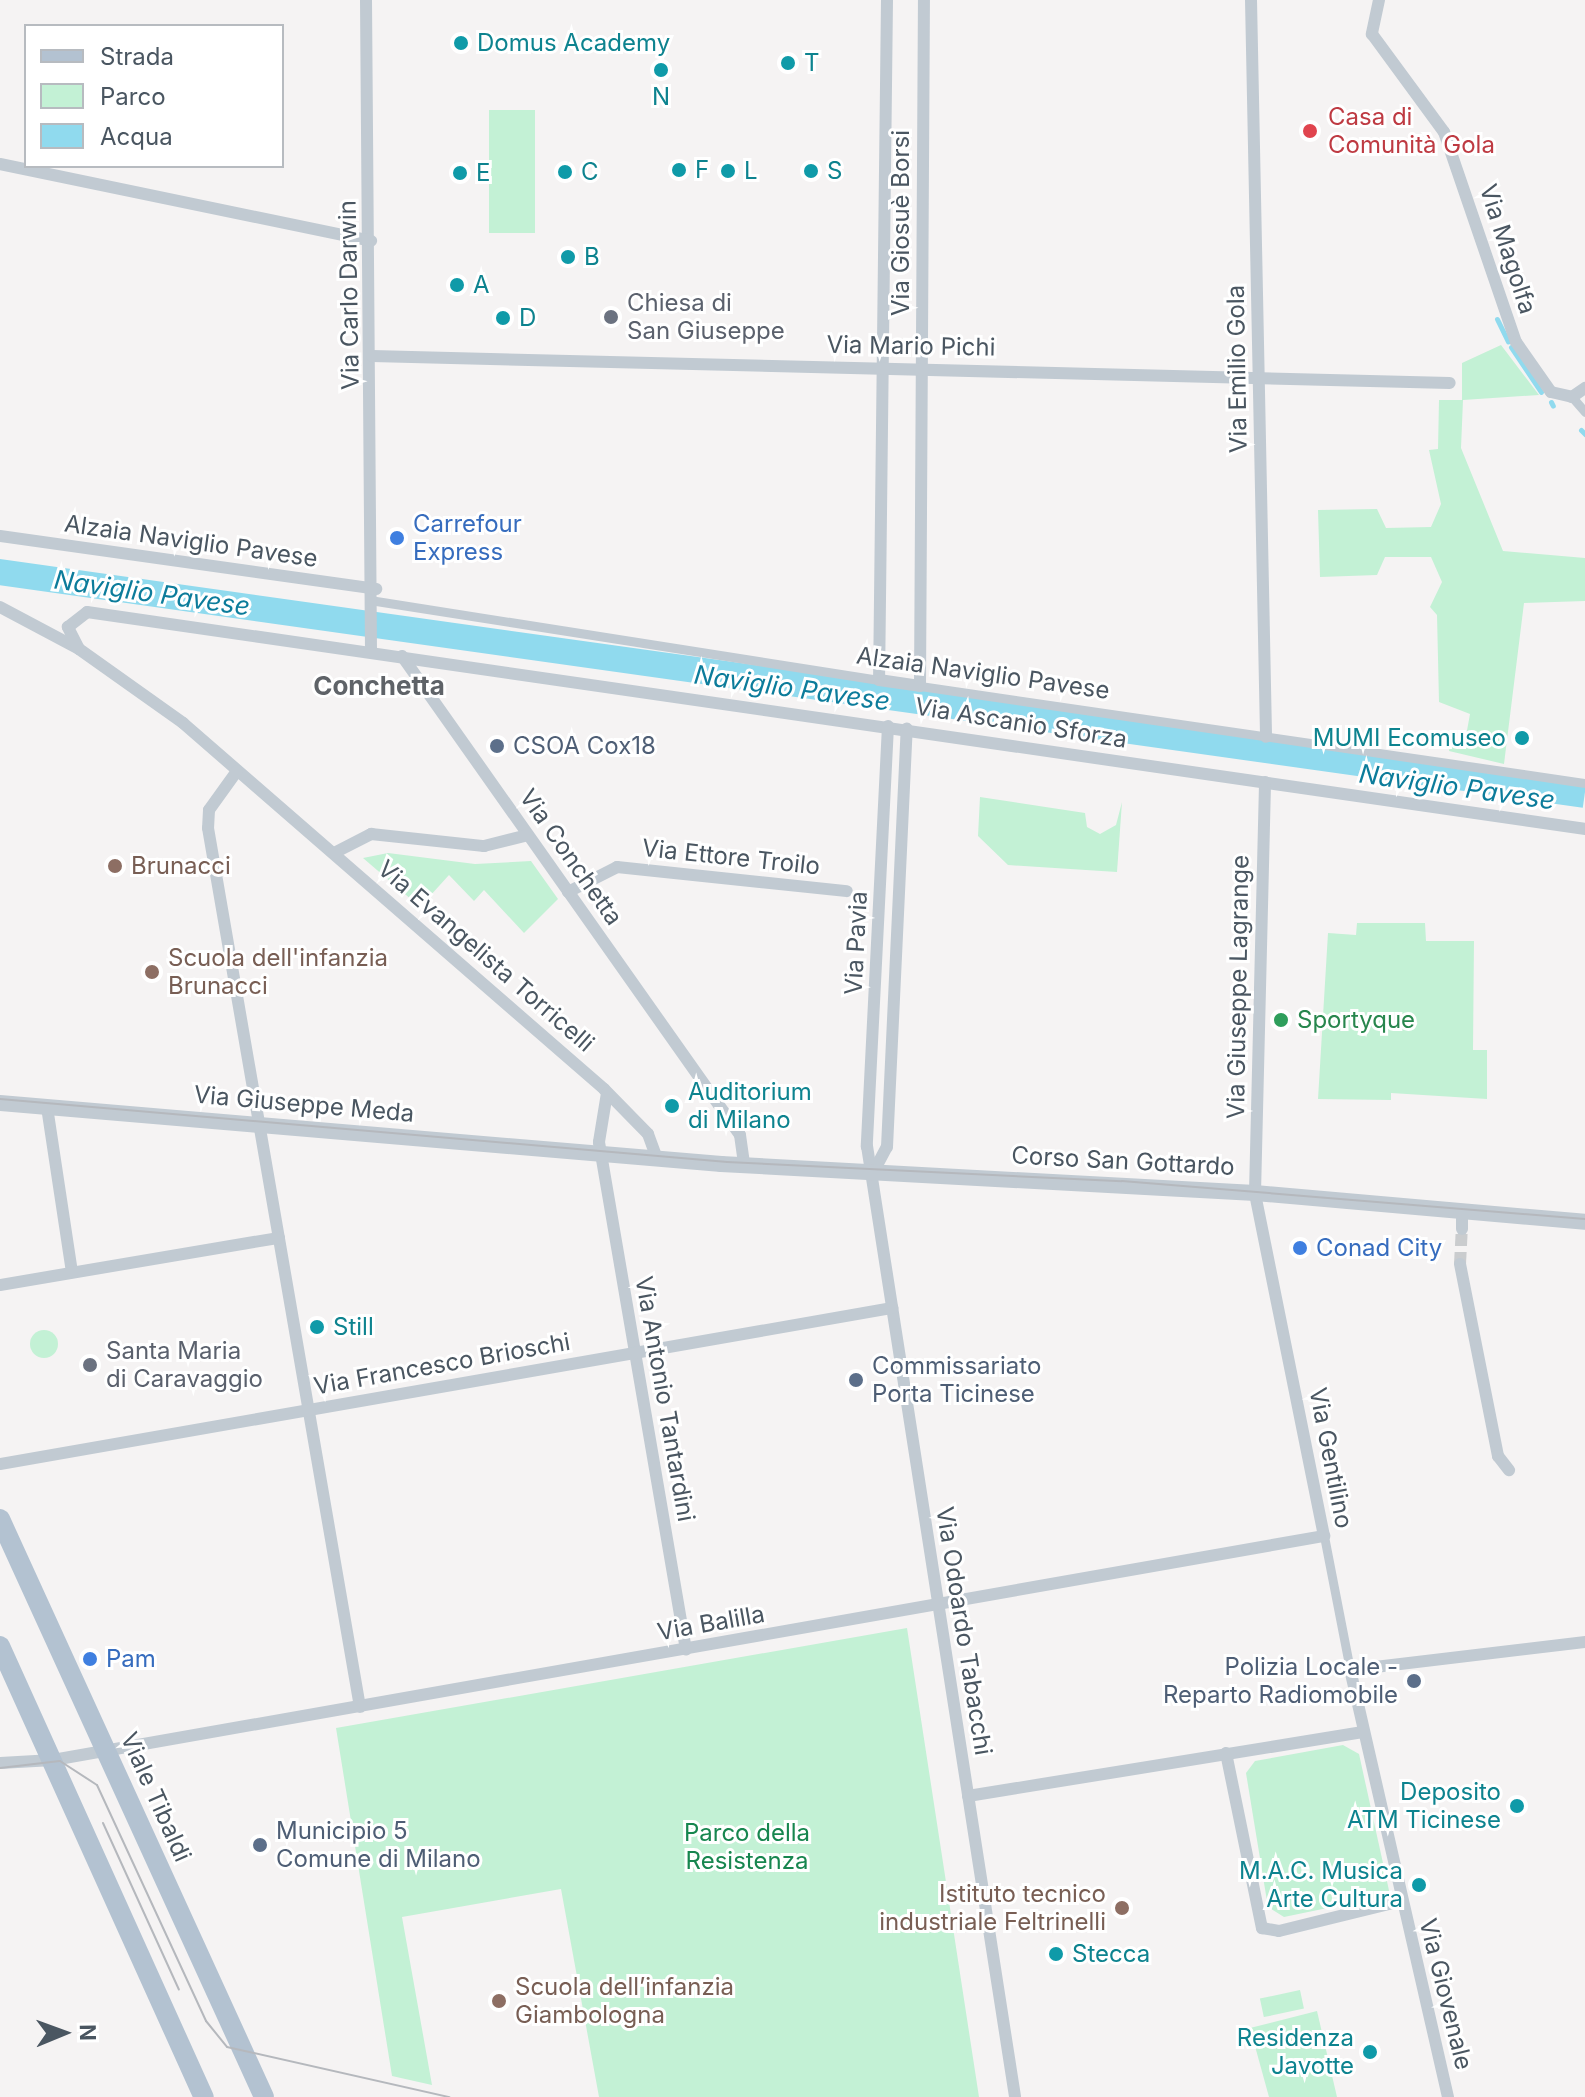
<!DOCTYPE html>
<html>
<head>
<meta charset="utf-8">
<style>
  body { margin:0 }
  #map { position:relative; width:1585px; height:2097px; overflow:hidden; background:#f5f3f3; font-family:Inter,sans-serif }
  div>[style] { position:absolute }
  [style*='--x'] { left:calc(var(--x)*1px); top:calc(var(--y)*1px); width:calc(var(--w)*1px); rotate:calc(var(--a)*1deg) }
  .green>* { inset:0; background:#c3f1d5; transform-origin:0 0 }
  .round { border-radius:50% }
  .water>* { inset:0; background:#90daee; transform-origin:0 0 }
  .stream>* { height:5px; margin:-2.5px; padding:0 2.5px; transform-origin:2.5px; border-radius:2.5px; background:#90daee }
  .minor-tunnel>* { height:12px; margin-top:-6px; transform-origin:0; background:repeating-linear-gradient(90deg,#caccce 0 12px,transparent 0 18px) }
  .pedestrian>* { height:9px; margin:-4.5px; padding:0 4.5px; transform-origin:4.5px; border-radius:4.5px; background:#c1cad2 }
  .minor>* { height:12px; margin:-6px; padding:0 6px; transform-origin:6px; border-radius:6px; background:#c1cad2 }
  .tertiary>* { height:16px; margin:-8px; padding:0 8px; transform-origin:8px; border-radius:8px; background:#c1cad2 }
  .primary>* { height:20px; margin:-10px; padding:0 10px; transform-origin:10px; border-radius:10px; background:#b3c2d1 }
  .tram>* { height:2px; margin:-1px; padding:0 1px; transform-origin:1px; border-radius:1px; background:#b5b8bd }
  .dots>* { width:22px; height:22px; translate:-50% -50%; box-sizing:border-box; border:4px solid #fff; border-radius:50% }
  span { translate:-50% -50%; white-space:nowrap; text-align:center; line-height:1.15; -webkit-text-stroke:6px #fff; paint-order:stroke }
  .culture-label { font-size:24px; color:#0d838f }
  .left { translate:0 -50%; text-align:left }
  .right { translate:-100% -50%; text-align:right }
  .health-label { font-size:24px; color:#be3a42 }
  .street-label { font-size:24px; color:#4a5661 }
  .worship-label { font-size:24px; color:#5b616d }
  .shop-label { font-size:24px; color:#366cbe }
  .service-label { font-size:24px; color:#4e5e75 }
  .education-label { font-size:24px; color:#785e54 }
  .leisure-label { font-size:24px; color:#27864d }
  .park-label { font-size:24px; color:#17864f }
  .water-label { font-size:26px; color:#0c7c9b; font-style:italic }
  .neighbourhood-label { font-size:26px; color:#5f6368; font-weight:700 }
  .legend { position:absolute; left:24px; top:24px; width:260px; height:144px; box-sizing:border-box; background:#fff; border:2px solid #b7bbc0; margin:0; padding:10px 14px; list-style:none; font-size:24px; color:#4a5661 }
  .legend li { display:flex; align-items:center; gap:16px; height:40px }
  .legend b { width:40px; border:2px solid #b7bbc0 }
  .north { position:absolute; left:24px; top:1993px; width:80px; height:80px; -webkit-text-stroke:6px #fff; paint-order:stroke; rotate:89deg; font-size:22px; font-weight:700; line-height:32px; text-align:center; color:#4a5661 }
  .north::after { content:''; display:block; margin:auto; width:28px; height:36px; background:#4a5661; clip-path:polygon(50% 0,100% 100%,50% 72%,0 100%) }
</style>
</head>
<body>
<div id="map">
  <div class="green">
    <i style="left:535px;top:110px;width:123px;height:46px;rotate:90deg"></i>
    <i style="clip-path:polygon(1501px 345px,1539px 395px,1463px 400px,1461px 448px,1503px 551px,1585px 558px,1585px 601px,1524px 603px,1504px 764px,1449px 751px,1450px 745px,1464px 747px,1470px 714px,1439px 702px,1437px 615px,1430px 607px,1442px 582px,1431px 557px,1385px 557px,1377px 575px,1320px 577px,1318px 510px,1377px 509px,1386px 528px,1431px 527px,1441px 504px,1429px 450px,1438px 449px,1439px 400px,1462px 400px,1462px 363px)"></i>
    <i style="clip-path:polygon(980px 797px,1085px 813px,1087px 827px,1100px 834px,1116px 825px,1122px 802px,1117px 872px,1008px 865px,978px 836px)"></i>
    <i style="clip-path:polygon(388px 853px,475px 864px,531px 861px,558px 899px,524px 933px,484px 890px,474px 901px,449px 875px,420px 907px,363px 858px)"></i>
    <i style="clip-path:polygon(1357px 923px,1425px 923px,1426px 941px,1474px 941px,1473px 1050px,1487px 1050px,1487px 1099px,1391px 1093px,1391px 1100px,1318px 1099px,1328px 933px,1356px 935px)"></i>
    <i class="round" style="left:30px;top:1330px;width:28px;height:28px"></i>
    <i style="clip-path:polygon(907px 1628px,979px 2097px,599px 2097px,561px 1889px,402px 1917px,432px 2085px,392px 2076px,336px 1728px)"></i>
    <i style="clip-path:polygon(1343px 1745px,1359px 1754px,1390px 1895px,1284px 1917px,1268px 1907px,1246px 1773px,1255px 1761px)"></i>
    <i style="left:1300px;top:1990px;width:19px;height:41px;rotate:78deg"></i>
    <i style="clip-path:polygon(1317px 2011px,1337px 2097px,1269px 2097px,1250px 2028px)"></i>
  </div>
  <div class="water">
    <i style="left:0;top:559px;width:1602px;height:26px;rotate:8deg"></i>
  </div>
  <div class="stream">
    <i style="--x:1497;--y:319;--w:25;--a:64"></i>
    <i style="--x:1511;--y:347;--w:54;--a:56.3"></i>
    <i style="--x:1551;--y:402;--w:4;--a:63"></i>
    <i style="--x:1581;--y:430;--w:6;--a:45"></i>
  </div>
  <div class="minor-tunnel">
    <i style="--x:1460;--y:1264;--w:35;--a:-87"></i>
  </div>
  <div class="pedestrian">
    <i style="--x:1572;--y:397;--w:20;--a:49"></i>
    <i style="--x:376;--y:601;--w:509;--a:8.93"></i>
    <i style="--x:920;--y:686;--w:672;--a:8.3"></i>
    <i style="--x:1324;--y:1536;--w:136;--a:79"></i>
  </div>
  <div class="minor">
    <i style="--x:366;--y:0;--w:649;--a:89.56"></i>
    <i style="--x:887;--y:0;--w:680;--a:90.67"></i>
    <i style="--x:879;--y:680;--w:41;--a:8.3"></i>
    <i style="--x:920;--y:686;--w:686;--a:-89.67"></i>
    <i style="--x:1251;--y:0;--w:737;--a:88.83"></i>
    <i style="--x:1379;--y:0;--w:35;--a:102"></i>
    <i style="--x:1372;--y:34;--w:122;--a:53.7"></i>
    <i style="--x:1444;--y:132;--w:222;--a:71.1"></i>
    <i style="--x:1516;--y:342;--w:61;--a:55"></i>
    <i style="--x:1551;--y:392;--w:22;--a:13"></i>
    <i style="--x:1572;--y:397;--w:16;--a:-35"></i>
    <i style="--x:0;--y:164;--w:379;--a:11.7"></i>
    <i style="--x:372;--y:356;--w:1078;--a:1.43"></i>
    <i style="--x:0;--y:536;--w:380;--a:8"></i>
    <i style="--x:0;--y:607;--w:89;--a:28"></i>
    <i style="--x:79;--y:649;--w:128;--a:35.4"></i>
    <i style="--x:183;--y:723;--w:558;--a:41"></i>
    <i style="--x:604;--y:1089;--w:63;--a:45.6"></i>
    <i style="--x:648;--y:1134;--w:27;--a:70"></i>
    <i style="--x:79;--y:649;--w:25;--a:-117"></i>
    <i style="--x:68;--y:627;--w:24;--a:-38"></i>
    <i style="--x:87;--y:612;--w:1514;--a:8.24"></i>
    <i style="--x:402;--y:656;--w:586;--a:54.79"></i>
    <i style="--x:740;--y:1135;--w:30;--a:82"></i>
    <i style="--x:888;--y:726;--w:421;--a:92.9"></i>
    <i style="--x:867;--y:1146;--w:962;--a:81.15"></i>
    <i style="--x:237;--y:771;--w:48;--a:125.7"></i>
    <i style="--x:209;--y:810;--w:18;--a:93"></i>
    <i style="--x:208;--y:828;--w:892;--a:80.19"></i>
    <i style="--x:334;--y:853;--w:42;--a:-27.2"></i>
    <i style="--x:371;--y:834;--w:114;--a:6.1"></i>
    <i style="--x:484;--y:846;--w:45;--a:-14"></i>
    <i style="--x:568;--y:892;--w:55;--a:-27"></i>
    <i style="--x:617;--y:867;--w:231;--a:6"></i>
    <i style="--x:607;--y:1093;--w:50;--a:99.3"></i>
    <i style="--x:599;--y:1142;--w:515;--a:80.28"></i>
    <i style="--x:47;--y:1107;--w:167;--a:81.4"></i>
    <i style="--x:874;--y:1171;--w:27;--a:-62"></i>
    <i style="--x:887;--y:1147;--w:419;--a:-87.3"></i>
    <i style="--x:1462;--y:1229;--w:16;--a:-90"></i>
    <i style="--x:1460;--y:1264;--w:196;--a:78.8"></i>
    <i style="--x:1498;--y:1456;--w:18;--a:52"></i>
    <i style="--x:0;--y:1285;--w:283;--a:-9.6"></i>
    <i style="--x:0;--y:1464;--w:906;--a:-9.92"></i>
    <i style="--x:1226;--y:1753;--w:179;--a:78.4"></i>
    <i style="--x:1262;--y:1928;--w:17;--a:10"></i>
    <i style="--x:1279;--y:1931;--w:126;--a:-13.8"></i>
    <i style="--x:0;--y:1763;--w:53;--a:-3.2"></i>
    <i style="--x:53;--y:1760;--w:1291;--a:-10"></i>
    <i style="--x:1324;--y:1536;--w:350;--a:-101.4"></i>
    <i style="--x:1255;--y:1193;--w:411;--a:-88.6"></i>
    <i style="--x:968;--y:1796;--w:400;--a:-9.2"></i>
    <i style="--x:1448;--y:2097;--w:438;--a:-102.9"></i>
    <i style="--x:1350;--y:1670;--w:237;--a:-6.8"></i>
  </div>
  <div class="tertiary">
    <i style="--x:0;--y:1103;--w:724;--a:4.84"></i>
    <i style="--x:721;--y:1164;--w:535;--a:3.11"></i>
    <i style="--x:1255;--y:1193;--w:331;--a:5"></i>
  </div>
  <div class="primary">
    <i style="--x:0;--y:1519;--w:635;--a:65.45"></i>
    <i style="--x:0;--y:1646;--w:495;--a:65.7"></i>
  </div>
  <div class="tram">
    <i style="--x:0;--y:1099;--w:730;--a:4.95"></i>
    <i style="--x:727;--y:1162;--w:395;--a:2.8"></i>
    <i style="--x:1122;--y:1181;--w:465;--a:4.7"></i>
    <i style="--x:0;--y:1768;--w:60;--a:-6.7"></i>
    <i style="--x:60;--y:1761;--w:44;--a:33"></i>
    <i style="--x:97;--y:1785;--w:260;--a:65.2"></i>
    <i style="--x:206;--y:2021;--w:33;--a:51"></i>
    <i style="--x:227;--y:2047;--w:228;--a:12.7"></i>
    <i style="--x:103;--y:1823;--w:183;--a:65.5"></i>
  </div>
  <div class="dots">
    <i style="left:461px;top:43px;background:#0f9aa8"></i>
    <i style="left:788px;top:63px;background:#0f9aa8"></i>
    <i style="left:661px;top:70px;background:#0f9aa8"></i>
    <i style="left:1310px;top:131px;background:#e0444e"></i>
    <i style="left:679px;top:170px;background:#0f9aa8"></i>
    <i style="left:728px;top:171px;background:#0f9aa8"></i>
    <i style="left:811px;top:171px;background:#0f9aa8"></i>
    <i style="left:565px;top:172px;background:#0f9aa8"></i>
    <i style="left:460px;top:173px;background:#0f9aa8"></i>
    <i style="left:568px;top:257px;background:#0f9aa8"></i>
    <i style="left:457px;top:285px;background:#0f9aa8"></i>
    <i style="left:611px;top:317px;background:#6b7280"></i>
    <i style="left:503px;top:318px;background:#0f9aa8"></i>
    <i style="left:397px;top:538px;background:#3f7fe0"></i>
    <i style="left:1522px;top:738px;background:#0f9aa8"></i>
    <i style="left:497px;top:746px;background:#5c6f8a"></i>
    <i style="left:115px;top:866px;background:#8d6e63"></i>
    <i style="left:152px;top:972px;background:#8d6e63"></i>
    <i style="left:1281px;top:1020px;background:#2e9e5b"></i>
    <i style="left:672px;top:1106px;background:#0f9aa8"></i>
    <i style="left:1300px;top:1248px;background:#3f7fe0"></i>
    <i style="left:317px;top:1327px;background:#0f9aa8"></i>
    <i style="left:90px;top:1365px;background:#6b7280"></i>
    <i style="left:856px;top:1380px;background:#5c6f8a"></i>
    <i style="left:90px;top:1659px;background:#3f7fe0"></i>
    <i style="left:1414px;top:1681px;background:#5c6f8a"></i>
    <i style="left:1517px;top:1806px;background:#0f9aa8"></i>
    <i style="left:260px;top:1845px;background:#5c6f8a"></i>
    <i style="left:1419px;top:1885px;background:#0f9aa8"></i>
    <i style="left:1122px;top:1908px;background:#8d6e63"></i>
    <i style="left:1056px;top:1954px;background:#0f9aa8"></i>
    <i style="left:499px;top:2001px;background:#8d6e63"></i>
    <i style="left:1370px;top:2052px;background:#0f9aa8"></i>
  </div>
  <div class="culture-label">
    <span class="left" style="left:477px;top:43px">Domus Academy</span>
    <span class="left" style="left:804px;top:63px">T</span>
    <span style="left:661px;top:97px">N</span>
    <span class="left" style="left:695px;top:170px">F</span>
    <span class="left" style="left:744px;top:171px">L</span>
    <span class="left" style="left:827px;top:171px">S</span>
    <span class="left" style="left:581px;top:172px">C</span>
    <span class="left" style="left:476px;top:173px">E</span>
    <span class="left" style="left:584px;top:257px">B</span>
    <span class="left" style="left:473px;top:285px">A</span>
    <span class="left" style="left:519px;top:318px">D</span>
    <span class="right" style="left:1506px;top:738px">MUMI Ecomuseo</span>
    <span class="left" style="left:688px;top:1106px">Auditorium<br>di Milano</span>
    <span class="left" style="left:333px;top:1327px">Still</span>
    <span class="right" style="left:1501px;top:1806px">Deposito<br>ATM Ticinese</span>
    <span class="right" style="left:1403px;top:1885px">M.A.C. Musica<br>Arte Cultura</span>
    <span class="left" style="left:1072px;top:1954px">Stecca</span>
    <span class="right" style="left:1354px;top:2052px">Residenza<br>Javotte</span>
  </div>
  <div class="health-label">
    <span class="left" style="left:1328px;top:131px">Casa di<br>Comunità Gola</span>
  </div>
  <div class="street-label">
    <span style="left:901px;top:223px;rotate:-90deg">Via Giosuè Borsi</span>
    <span style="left:1508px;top:249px;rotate:72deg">Via Magolfa</span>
    <span style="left:349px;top:295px;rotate:-91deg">Via Carlo Darwin</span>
    <span style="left:911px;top:346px;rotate:1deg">Via Mario Pichi</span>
    <span style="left:1237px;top:369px;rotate:-91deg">Via Emilio Gola</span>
    <span style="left:191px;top:541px;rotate:8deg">Alzaia Naviglio Pavese</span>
    <span style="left:983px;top:673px;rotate:8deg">Alzaia Naviglio Pavese</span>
    <span style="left:1021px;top:723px;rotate:9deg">Via Ascanio Sforza</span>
    <span style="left:571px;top:857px;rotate:55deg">Via Conchetta</span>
    <span style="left:731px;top:857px;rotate:6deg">Via Ettore Troilo</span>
    <span style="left:856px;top:943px;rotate:-87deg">Via Pavia</span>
    <span style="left:486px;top:956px;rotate:41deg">Via Evangelista Torricelli</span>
    <span style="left:1238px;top:987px;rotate:-89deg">Via Giuseppe Lagrange</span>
    <span style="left:304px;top:1104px;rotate:5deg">Via Giuseppe Meda</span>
    <span style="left:1123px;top:1161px;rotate:3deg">Corso San Gottardo</span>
    <span style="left:442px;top:1364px;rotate:-10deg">Via Francesco Brioschi</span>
    <span style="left:665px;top:1399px;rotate:80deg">Via Antonio Tantardini</span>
    <span style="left:1331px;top:1458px;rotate:79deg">Via Gentilino</span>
    <span style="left:711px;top:1623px;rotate:-10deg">Via Balilla</span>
    <span style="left:964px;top:1631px;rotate:81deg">Via Odoardo Tabacchi</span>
    <span style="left:156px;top:1797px;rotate:66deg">Viale Tibaldi</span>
    <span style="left:1446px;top:1994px;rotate:76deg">Via Giovenale</span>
  </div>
  <div class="worship-label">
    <span class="left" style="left:627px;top:317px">Chiesa di<br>San Giuseppe</span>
    <span class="left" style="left:106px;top:1365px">Santa Maria<br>di Caravaggio</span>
  </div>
  <div class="shop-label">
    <span class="left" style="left:413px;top:538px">Carrefour<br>Express</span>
    <span class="left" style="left:1316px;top:1248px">Conad City</span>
    <span class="left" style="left:106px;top:1659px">Pam</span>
  </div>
  <div class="service-label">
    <span class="left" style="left:513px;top:746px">CSOA Cox18</span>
    <span class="left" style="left:872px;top:1380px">Commissariato<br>Porta Ticinese</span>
    <span class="right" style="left:1398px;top:1681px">Polizia Locale -<br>Reparto Radiomobile</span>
    <span class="left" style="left:276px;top:1845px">Municipio 5<br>Comune di Milano</span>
  </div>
  <div class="education-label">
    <span class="left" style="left:131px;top:866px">Brunacci</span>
    <span class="left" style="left:168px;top:972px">Scuola dell'infanzia<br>Brunacci</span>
    <span class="right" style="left:1106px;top:1908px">Istituto tecnico<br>industriale Feltrinelli</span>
    <span class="left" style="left:515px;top:2001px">Scuola dell’infanzia<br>Giambologna</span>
  </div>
  <div class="leisure-label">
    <span class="left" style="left:1297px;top:1020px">Sportyque</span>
  </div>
  <div class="park-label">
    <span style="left:747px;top:1847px">Parco della<br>Resistenza</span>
  </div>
  <div class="water-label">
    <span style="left:152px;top:593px;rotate:8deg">Naviglio Pavese</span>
    <span style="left:792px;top:688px;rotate:8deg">Naviglio Pavese</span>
    <span style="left:1457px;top:787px;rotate:8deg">Naviglio Pavese</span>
  </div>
  <div class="neighbourhood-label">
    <span style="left:379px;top:686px">Conchetta</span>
  </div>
  <ul class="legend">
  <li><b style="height:10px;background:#b3c2d1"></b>Strada</li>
  <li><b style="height:22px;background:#c3f1d5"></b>Parco</li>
  <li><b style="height:22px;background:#90daee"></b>Acqua</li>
  </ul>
  <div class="north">N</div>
</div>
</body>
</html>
